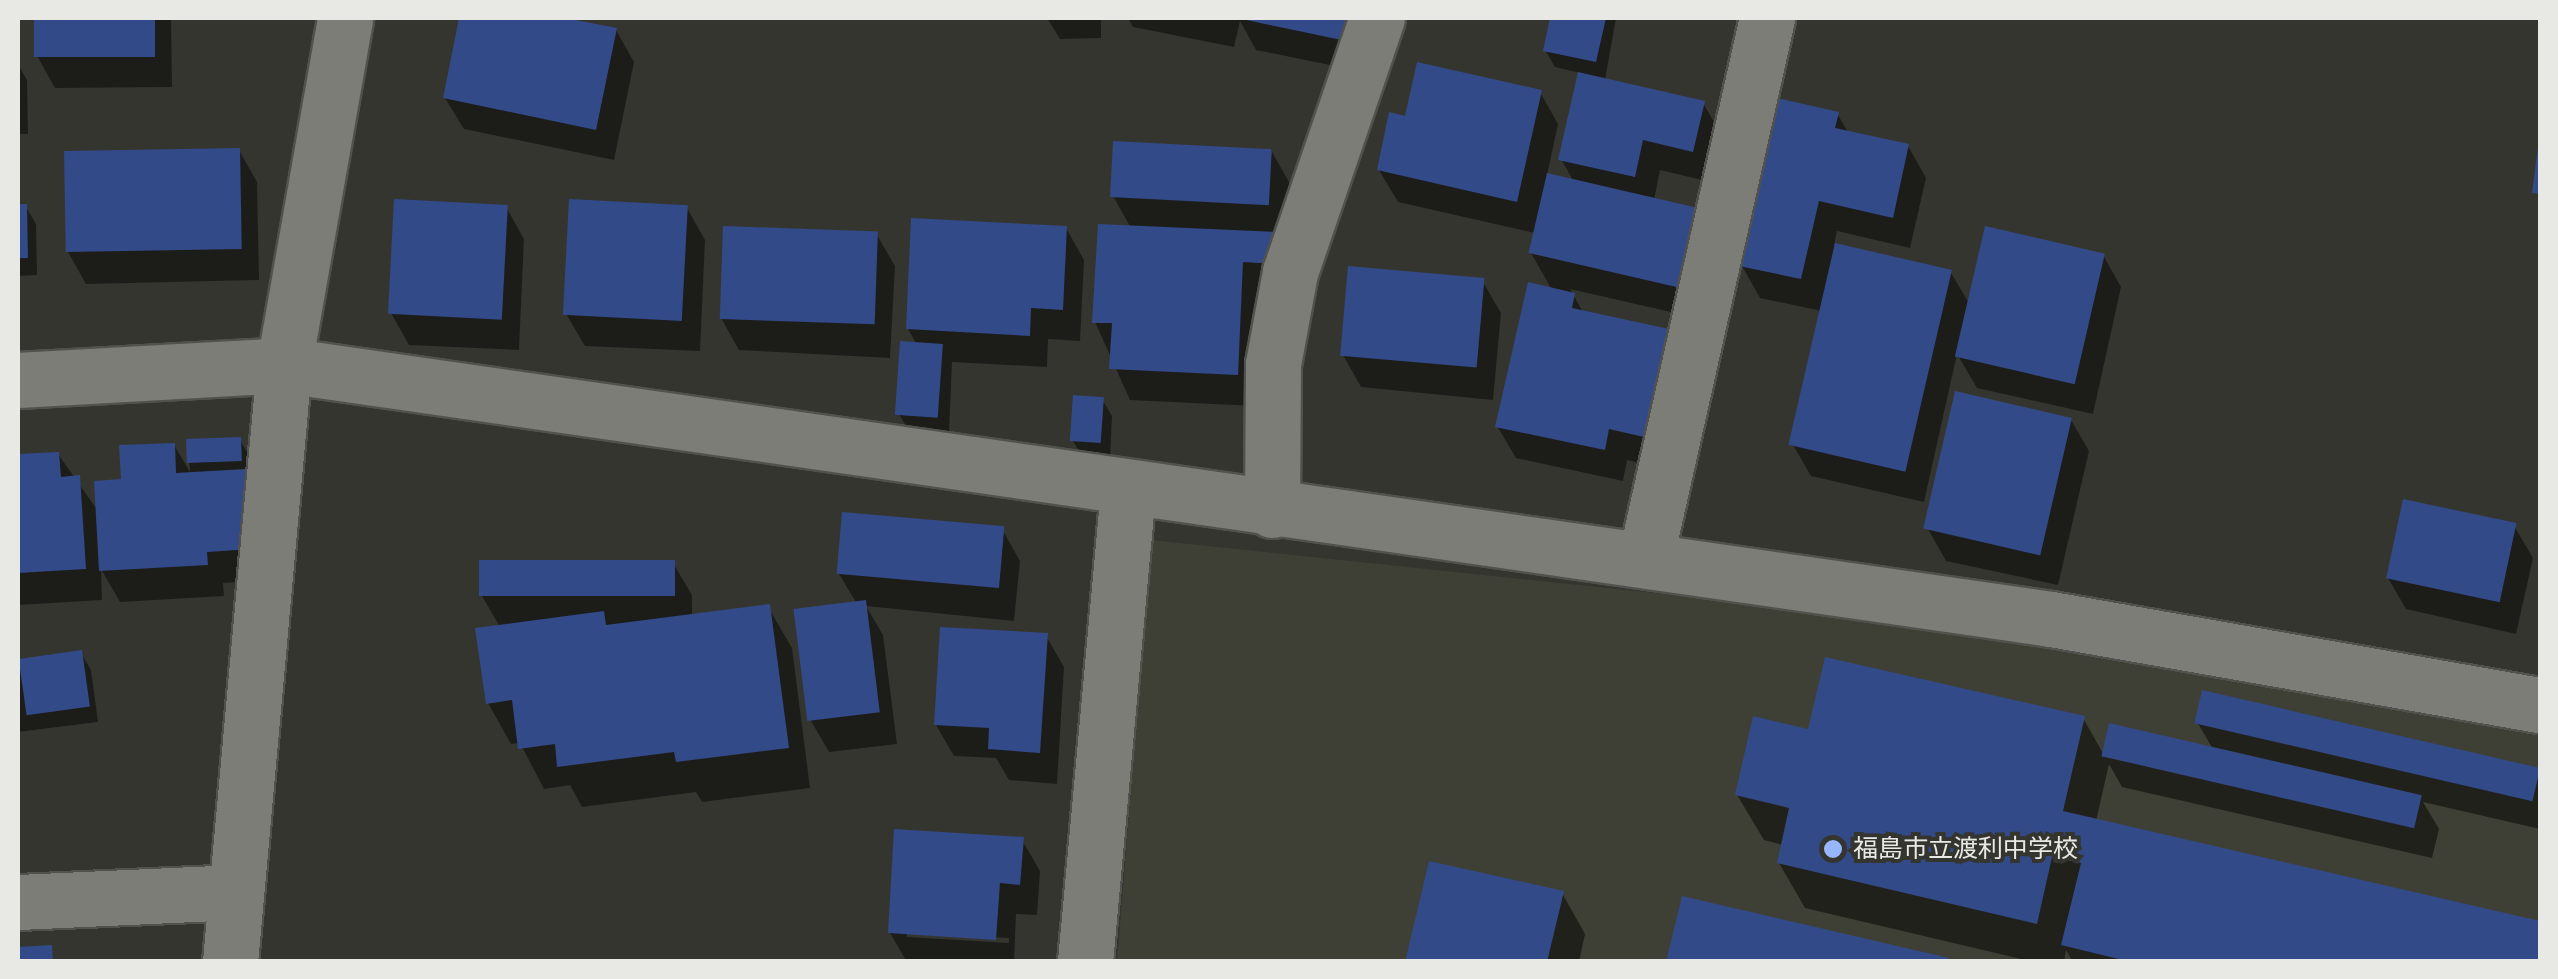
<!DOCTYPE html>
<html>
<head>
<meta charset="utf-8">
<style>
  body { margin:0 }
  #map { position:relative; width:2558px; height:979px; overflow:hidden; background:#353530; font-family:"Source Sans 3","Noto Sans JP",sans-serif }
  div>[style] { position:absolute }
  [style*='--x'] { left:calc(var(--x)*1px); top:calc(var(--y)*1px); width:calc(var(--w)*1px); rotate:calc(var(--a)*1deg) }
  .built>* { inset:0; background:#3e3f35 }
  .shadow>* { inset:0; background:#0007 }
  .building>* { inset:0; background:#334a88; transform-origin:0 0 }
  .roads { filter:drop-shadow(2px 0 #51524d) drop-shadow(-2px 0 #51524d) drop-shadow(0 2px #51524d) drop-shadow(0 -2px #51524d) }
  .minor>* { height:55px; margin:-27.5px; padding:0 27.5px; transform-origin:27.5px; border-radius:27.5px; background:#7c7d77 }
  .dots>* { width:28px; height:28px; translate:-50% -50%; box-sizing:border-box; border:5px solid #353530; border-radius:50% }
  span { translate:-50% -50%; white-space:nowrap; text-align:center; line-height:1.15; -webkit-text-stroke:8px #353530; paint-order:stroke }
  .poi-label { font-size:25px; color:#e8e8e5 }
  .left { translate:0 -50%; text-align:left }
  .frame { position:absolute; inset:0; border:20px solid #e8e8e5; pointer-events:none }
</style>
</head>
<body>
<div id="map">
  <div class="built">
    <i style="clip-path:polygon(1151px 540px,1703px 598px,2225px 673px,2540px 736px,2540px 961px,1117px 962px)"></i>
  </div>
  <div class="shadow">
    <i style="clip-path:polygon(36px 18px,171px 18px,172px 87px,55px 88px,37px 56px)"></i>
    <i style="clip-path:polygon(462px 18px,553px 18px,616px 30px,634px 62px,614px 160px,464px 129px,445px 98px)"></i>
    <i style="clip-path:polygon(950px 18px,1042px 18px,951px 20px)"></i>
    <i style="clip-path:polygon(1047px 18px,1101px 18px,1101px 38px,1060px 39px)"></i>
    <i style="clip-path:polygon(1128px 18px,1375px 18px,1364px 72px,1256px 50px,1240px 21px,1234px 47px,1133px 27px)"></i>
    <i style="clip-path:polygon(1553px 18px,1616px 18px,1605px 80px,1703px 103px,1721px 134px,1710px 182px,1660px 170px,1654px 200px,1697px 318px,1570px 289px,1584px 314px,1667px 332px,1661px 468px,1627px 460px,1623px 481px,1516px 458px,1497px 426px,1552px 290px,1531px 253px,1535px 233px,1398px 202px,1379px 170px,1407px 119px,1540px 92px,1558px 124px,1547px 175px,1574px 182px,1561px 159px,1580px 73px,1555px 67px,1545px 50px)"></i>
    <i style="clip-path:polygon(18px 64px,27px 80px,28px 134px,18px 134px)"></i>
    <i style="clip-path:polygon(1838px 115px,1849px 134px,1908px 146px,1926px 178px,1910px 248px,1837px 231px,1834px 245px,1950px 271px,1970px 305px,2103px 255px,2121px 287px,2093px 414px,1977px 388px,1957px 354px,1924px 502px,1811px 476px,1793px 445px,1822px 311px,1760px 298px,1742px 266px)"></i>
    <i style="clip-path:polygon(239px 150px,257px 182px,259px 280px,86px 284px,68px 252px)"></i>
    <i style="clip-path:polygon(1271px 150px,1289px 182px,1287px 235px,1255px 406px,1130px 400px,1095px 322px,1131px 228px,1113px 196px)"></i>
    <i style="clip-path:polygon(18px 207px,26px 207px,36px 224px,37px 275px,18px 276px)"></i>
    <i style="clip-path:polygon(506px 207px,524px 239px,519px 350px,409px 345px,391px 313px)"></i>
    <i style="clip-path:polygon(687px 208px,705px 240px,700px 351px,585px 346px,566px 314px)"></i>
    <i style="clip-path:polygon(1066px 228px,1084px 260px,1080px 341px,1048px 339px,1047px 367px,952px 362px,949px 433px,909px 431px,899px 414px,917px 345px,908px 329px)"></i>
    <i style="clip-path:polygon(877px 235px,895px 266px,890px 358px,739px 350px,721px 318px)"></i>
    <i style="clip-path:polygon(1483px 282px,1501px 313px,1493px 400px,1361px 387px,1343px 355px)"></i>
    <i style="clip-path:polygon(1102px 399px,1112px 416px,1110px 459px,1083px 458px,1073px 441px)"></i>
    <i style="clip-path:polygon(2071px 420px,2089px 451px,2058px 585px,1946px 561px,1928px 529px)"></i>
    <i style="clip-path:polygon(240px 440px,250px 457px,267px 580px,223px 583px,224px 596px,120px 602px,101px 569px,102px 600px,18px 605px,18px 457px,58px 454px,98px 511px,124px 482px,174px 445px,190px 472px,188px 442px)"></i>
    <i style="clip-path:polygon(2514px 526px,2533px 558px,2516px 634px,2406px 609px,2388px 578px)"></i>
    <i style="clip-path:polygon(1002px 529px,1020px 561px,1014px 621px,866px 606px,883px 635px,897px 744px,829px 752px,811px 721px,857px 604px,839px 574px)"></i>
    <i style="clip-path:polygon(673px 563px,692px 595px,692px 617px,768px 607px,792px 648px,810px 788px,702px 802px,696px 792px,582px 807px,570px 785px,544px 789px,520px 743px,511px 744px,488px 703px,500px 627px,482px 596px)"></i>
    <i style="clip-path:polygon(1046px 636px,1064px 667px,1057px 784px,1009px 780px,996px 758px,954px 756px,936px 725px)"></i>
    <i style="clip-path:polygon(81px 653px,91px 670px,98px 722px,18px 732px,18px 661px)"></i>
    <i style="clip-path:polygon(2204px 693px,2540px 771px,2540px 829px,2423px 802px,2439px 829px,2432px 858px,2122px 787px,2109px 764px,2096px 821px,2540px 923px,2540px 962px,2073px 962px,2066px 950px,2064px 962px,2034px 962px,1805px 908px,1779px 863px,1783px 845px,1764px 840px,1737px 795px,1810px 732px,2083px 718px,2104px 755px,2213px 749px,2197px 722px)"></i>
    <i style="clip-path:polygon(evenodd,1022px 840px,1040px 871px,1037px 915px,1016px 914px,1014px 962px,907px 962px,890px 933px,1022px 840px,907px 932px,1009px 938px,1009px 943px,907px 937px,907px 932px)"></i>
    <i style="clip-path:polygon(1562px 893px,1585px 934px,1579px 962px,1408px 962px)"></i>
  </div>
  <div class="building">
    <i style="left:34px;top:18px;width:121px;height:39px"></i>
    <i style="clip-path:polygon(459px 18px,565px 18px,617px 28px,596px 130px,443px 98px)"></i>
    <i style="clip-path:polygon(1237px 18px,1351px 18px,1346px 41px)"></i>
    <i style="clip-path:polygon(1550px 18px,1606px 18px,1596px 62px,1543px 51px)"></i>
    <i style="clip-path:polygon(1417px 62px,1542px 90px,1517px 202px,1377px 170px,1389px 112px,1405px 116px)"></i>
    <i style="clip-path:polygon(1578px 72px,1705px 101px,1693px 152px,1643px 140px,1635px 177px,1558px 160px)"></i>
    <i style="clip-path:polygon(1777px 98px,1839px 112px,1835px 128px,1909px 144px,1893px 218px,1819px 201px,1801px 279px,1739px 266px)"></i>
    <i style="left:1113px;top:141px;width:159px;height:56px;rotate:3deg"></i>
    <i style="clip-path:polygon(2538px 147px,2540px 147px,2540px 194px,2532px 193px)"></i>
    <i style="left:240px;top:148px;width:101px;height:176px;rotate:89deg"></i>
    <i style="left:1547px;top:173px;width:154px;height:82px;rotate:13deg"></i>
    <i style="left:394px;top:199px;width:114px;height:115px;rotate:3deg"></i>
    <i style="left:569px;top:199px;width:119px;height:116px;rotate:3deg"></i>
    <i style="left:27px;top:204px;width:54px;height:9px;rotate:89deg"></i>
    <i style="clip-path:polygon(911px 218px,1067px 226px,1063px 310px,1031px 308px,1030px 336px,906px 329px)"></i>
    <i style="clip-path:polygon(1098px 224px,1277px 232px,1276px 264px,1243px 262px,1238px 375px,1109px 369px,1112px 323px,1092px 323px)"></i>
    <i style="left:723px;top:226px;width:155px;height:93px;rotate:2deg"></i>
    <i style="left:1985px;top:226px;width:123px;height:134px;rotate:13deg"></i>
    <i style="left:1835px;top:243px;width:120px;height:207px;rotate:13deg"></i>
    <i style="left:1348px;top:266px;width:137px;height:90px;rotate:5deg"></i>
    <i style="clip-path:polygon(1528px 282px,1575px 293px,1572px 308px,1669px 329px,1644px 437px,1609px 429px,1605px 450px,1495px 427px)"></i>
    <i style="left:900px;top:341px;width:43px;height:74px;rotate:4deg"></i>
    <i style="left:1955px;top:391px;width:120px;height:141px;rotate:13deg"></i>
    <i style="left:1073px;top:395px;width:31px;height:46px;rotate:4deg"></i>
    <i style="left:241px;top:437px;width:24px;height:55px;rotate:88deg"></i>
    <i style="clip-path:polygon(175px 443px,176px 473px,246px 469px,251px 549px,207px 552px,208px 565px,99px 571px,94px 481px,121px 479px,119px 445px)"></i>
    <i style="clip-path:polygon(59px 452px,61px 477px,80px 475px,86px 569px,18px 573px,18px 454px)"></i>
    <i style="left:2403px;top:499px;width:116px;height:81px;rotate:12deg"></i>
    <i style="left:842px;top:512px;width:163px;height:62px;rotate:5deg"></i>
    <i style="left:479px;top:560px;width:196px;height:36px"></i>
    <i style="left:866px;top:600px;width:113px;height:73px;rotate:83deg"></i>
    <i style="clip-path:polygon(770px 604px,789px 748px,676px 762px,674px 752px,557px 767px,555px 744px,518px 749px,512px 700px,486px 704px,475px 628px,604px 611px,606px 625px)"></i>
    <i style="clip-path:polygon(940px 627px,1048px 633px,1040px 753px,988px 749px,989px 728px,934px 725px)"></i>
    <i style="left:82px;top:650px;width:57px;height:64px;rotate:82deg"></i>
    <i style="clip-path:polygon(1825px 657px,2085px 716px,2063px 811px,2540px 921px,2540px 962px,2131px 962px,2061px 945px,2081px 863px,2052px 857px,2037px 924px,1777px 863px,1789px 808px,1735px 795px,1753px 716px,1808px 729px)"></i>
    <i style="left:2202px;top:690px;width:347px;height:34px;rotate:13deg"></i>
    <i style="left:2109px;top:723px;width:321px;height:34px;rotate:13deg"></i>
    <i style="clip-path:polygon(894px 829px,1024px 837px,1020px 885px,1000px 883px,996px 940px,888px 933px)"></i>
    <i style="clip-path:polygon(1429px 861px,1564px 891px,1547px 962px,1405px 962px)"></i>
    <i style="clip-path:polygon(1682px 896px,1949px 958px,1948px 962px,1666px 962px)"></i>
    <i style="clip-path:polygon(52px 945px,53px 962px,18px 962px,18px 947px)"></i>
  </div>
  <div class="roads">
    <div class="minor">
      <i style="--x:18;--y:380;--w:266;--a:-3.2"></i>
      <i style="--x:284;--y:365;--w:1785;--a:8.18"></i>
      <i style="--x:2051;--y:619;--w:497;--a:10"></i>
      <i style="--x:1272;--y:510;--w:146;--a:-89.6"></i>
      <i style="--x:1273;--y:364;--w:94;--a:-79.5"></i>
      <i style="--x:1290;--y:272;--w:268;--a:-71.1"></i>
      <i style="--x:1645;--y:560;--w:556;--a:-77.31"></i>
      <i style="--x:18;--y:902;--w:218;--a:-2.6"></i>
      <i style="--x:230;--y:962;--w:599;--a:-84.83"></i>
      <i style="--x:284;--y:365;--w:352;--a:-80"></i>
      <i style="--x:1085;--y:962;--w:473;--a:-84.8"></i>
    </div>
  </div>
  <div class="dots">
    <i style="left:1833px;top:849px;background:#98b6fd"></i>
  </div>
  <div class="poi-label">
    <span class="left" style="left:1853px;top:849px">福島市立渡利中学校</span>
  </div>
  <div class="frame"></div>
</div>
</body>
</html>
